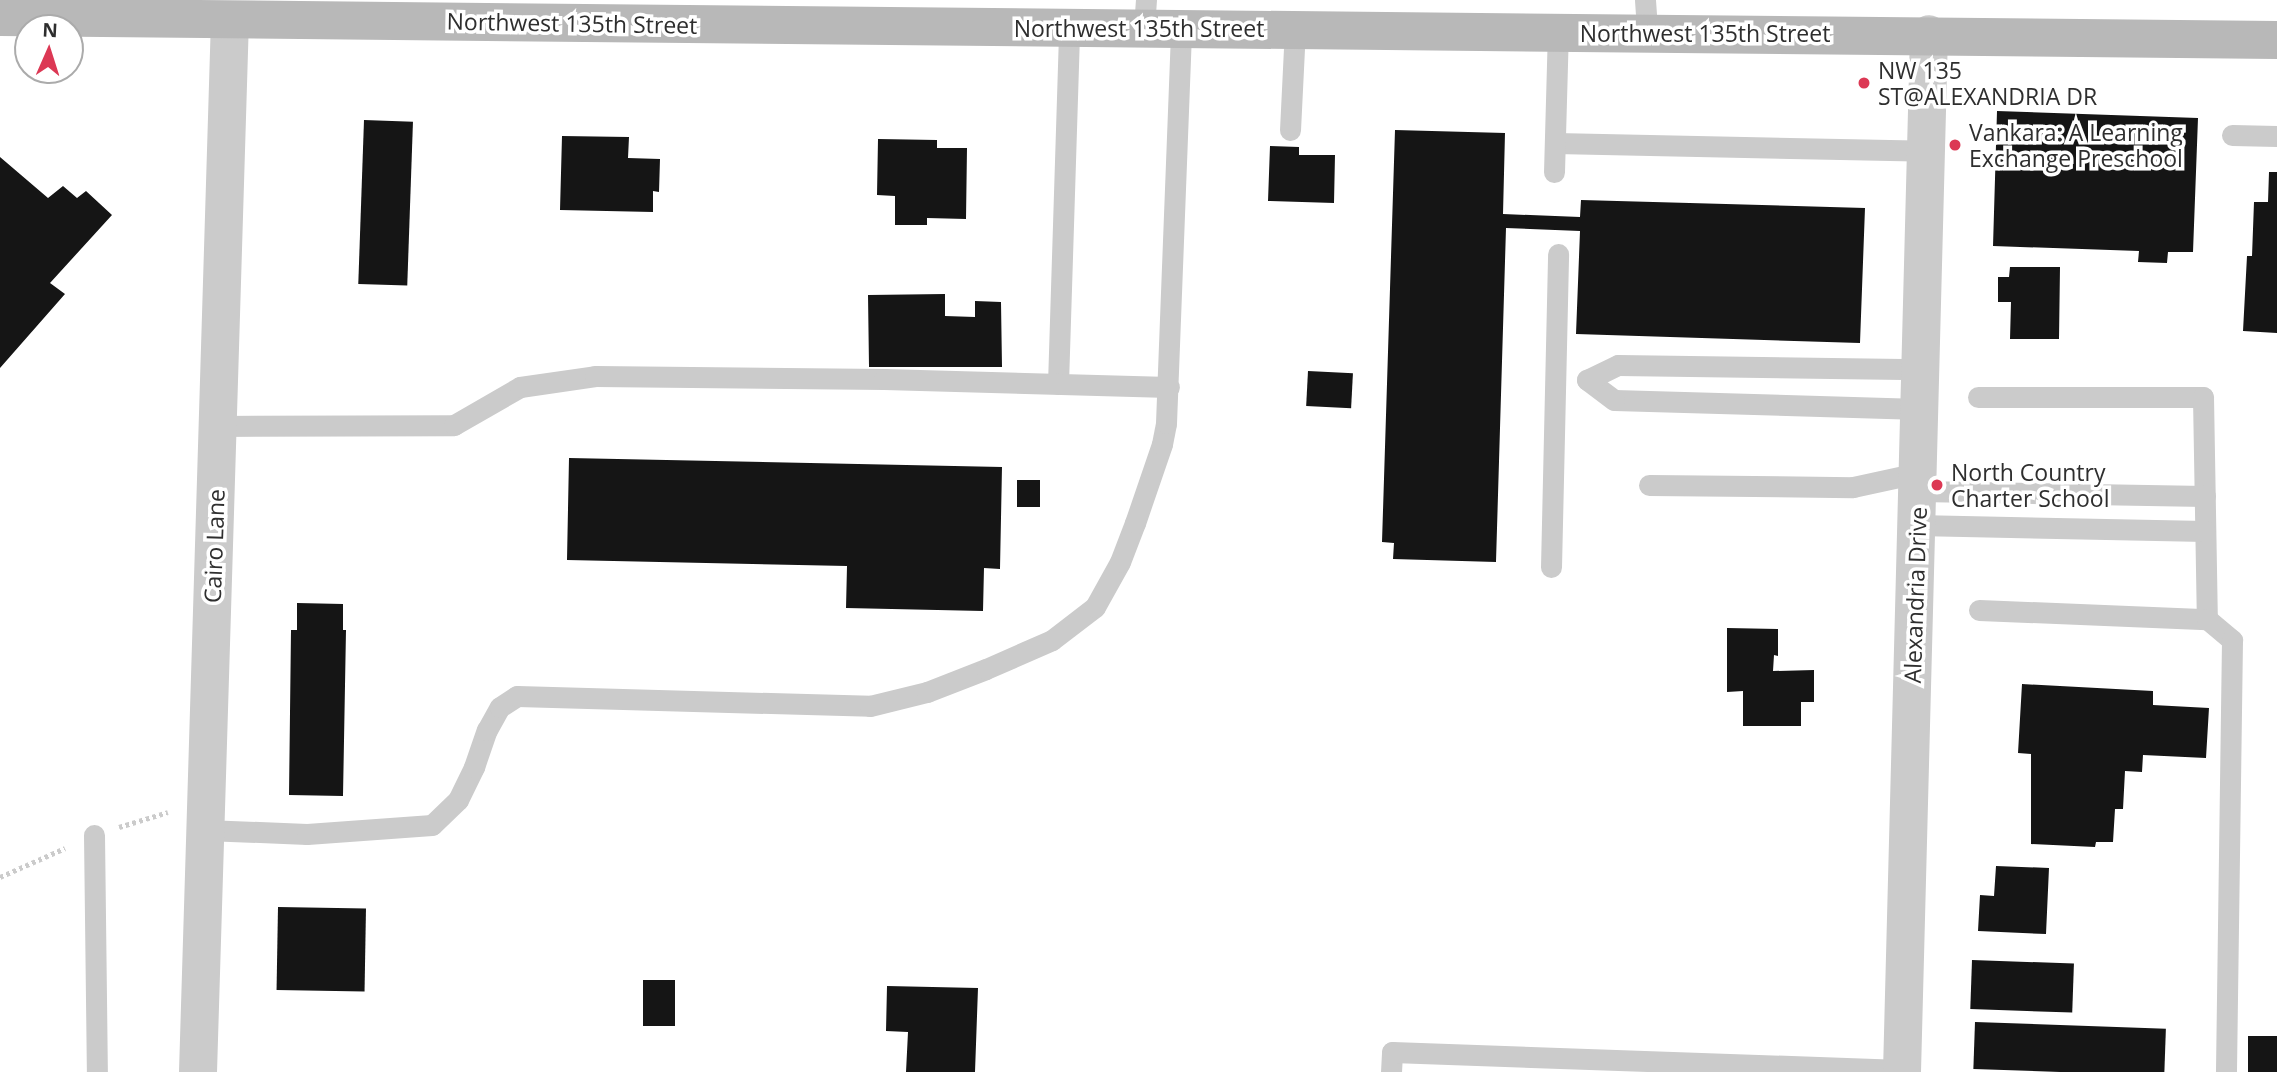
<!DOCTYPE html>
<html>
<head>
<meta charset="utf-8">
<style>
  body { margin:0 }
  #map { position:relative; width:2277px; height:1072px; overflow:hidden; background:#fff; font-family:"Open Sans",sans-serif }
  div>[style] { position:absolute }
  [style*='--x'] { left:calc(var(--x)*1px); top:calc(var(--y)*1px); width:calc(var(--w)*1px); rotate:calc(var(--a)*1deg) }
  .building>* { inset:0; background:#151515; transform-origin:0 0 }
  .path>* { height:4.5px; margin-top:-2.25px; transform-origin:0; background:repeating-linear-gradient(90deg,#cbcbcb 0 3.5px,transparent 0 7px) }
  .service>* { height:21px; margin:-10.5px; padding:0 10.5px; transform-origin:10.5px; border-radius:10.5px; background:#cbcbcb }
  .minor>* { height:38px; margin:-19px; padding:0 19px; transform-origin:19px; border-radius:19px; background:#cbcbcb }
  .secondary>* { height:38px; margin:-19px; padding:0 19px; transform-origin:19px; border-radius:19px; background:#b8b8b8 }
  .dots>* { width:19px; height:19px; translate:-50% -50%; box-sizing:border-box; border:4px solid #fff; border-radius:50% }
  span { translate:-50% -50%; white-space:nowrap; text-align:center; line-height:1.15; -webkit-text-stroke:7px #fff; paint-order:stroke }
  .street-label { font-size:23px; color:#2e2e2e }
  .poi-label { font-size:23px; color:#2e2e2e }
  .left { translate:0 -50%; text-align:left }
  .north { position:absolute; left:14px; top:14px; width:70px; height:70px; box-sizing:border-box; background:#fff; border:2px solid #ababab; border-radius:50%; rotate:3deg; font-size:19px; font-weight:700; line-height:28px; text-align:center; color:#2e2e2e }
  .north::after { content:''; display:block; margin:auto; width:24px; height:32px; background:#dc3854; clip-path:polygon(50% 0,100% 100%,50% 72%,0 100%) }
</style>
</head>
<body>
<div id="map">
  <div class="building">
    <i style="clip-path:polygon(1997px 111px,2198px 118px,2193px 252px,2168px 252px,2167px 263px,2138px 262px,2139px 251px,1993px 246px)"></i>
    <i style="left:364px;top:120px;width:49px;height:164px;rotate:2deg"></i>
    <i style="clip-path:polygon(1395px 130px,1505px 133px,1503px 214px,1580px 217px,1581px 200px,1865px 208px,1860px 343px,1576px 334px,1580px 231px,1506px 228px,1496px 562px,1393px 559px,1394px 543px,1382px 542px)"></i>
    <i style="clip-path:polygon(562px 136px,629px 137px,628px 158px,660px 159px,659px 192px,653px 191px,653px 212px,560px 210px)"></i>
    <i style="clip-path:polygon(878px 139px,937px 140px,937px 148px,967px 148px,966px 219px,927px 218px,927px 225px,895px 225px,895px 196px,877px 195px)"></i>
    <i style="clip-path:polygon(1270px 146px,1299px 147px,1299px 155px,1335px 155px,1334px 203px,1268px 201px)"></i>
    <i style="clip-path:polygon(0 157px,48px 198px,63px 186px,77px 198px,86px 191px,112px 215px,50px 283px,65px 294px,0 368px)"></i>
    <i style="clip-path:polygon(2269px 172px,2277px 172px,2277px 333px,2243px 331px,2247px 256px,2252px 256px,2254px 202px,2268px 202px)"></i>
    <i style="clip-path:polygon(2010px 267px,2060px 267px,2059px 339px,2010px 339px,2011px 302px,1998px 302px,1998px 277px,2009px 277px)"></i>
    <i style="clip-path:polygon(945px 294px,945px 316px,975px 317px,975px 301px,1001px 302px,1002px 367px,869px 367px,868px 295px)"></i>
    <i style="left:1308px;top:371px;width:45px;height:35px;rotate:3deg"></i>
    <i style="clip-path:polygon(569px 458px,1002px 467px,1000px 569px,984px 568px,983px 611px,846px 608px,847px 566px,567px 560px)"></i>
    <i style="left:1017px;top:480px;width:23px;height:27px"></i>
    <i style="clip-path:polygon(297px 603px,343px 604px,343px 630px,346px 630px,343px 796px,289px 795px,291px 630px,297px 630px)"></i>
    <i style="clip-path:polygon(1727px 628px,1778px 629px,1778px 656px,1774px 655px,1773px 671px,1814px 670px,1814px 702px,1801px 702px,1801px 726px,1743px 726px,1743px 691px,1727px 692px)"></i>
    <i style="clip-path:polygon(2022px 684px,2153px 691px,2153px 705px,2209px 708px,2206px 758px,2143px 755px,2142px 772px,2125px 771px,2123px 809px,2115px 809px,2113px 842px,2096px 842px,2095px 847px,2031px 844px,2031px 754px,2018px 753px)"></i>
    <i style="clip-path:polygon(1996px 866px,2049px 868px,2046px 934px,1978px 931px,1980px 895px,1994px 896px)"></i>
    <i style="left:278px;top:907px;width:88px;height:83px;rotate:1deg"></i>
    <i style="left:1972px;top:960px;width:102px;height:49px;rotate:2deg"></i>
    <i style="left:643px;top:980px;width:32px;height:46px"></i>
    <i style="clip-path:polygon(887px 986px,978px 988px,975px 1072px,906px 1072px,908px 1032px,886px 1031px)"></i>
    <i style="left:1975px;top:1022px;width:191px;height:47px;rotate:2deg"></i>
    <i style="left:2248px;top:1036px;width:29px;height:36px"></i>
  </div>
  <div class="path">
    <i style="--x:119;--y:827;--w:51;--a:-17"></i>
    <i style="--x:0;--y:877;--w:71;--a:-24"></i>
  </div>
  <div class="service">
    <i style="--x:1645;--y:0;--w:32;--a:86"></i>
    <i style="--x:1144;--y:28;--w:28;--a:-86"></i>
    <i style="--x:1290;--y:130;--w:101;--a:-87.2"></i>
    <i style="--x:2232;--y:135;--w:45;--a:1.3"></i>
    <i style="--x:1555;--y:143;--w:372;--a:1.2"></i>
    <i style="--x:1554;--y:172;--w:140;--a:-88.4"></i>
    <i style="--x:1058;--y:384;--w:357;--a:-88.2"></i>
    <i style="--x:1978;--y:397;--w:225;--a:0"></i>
    <i style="--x:2203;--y:397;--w:222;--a:89"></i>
    <i style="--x:1920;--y:409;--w:306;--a:-178.3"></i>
    <i style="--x:1614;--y:400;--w:34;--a:-143"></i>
    <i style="--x:1587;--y:380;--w:34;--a:-26"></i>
    <i style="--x:1618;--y:365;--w:303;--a:0.8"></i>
    <i style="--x:217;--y:426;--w:237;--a:-0.2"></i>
    <i style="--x:454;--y:425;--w:76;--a:-29.9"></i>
    <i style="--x:520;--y:387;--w:76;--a:-8.3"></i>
    <i style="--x:595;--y:376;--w:289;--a:0.6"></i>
    <i style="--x:884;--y:379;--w:285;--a:1.6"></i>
    <i style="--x:1649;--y:485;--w:204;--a:0.6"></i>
    <i style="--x:1853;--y:487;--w:66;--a:-12.2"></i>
    <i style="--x:1918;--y:491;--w:287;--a:1"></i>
    <i style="--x:1916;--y:525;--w:289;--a:1.2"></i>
    <i style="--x:1551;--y:567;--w:313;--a:-88.7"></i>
    <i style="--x:1979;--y:610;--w:228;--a:2.3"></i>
    <i style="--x:2207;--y:619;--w:33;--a:40"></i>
    <i style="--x:2232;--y:640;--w:432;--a:90.8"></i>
    <i style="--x:205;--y:830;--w:102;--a:2.2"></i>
    <i style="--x:307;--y:834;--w:125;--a:-4.1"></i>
    <i style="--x:432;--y:825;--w:36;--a:-44"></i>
    <i style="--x:458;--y:800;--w:37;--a:-64"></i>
    <i style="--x:474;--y:767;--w:39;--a:-71"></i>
    <i style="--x:487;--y:730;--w:26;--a:-61"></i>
    <i style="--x:500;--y:707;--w:20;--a:-33"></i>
    <i style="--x:517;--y:696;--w:353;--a:1.6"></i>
    <i style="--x:870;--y:706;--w:59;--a:-13.8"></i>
    <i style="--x:927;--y:692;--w:63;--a:-21.3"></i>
    <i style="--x:986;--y:669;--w:72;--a:-23.7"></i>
    <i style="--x:1052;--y:640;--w:54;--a:-37.5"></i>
    <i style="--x:1095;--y:607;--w:51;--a:-60.9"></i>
    <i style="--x:1120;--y:562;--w:42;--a:-69"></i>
    <i style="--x:1135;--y:523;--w:83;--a:-71.1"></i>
    <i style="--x:1162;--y:444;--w:21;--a:-79"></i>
    <i style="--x:1166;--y:423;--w:395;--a:-87.8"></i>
    <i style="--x:94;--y:835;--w:237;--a:89.3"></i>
    <i style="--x:1391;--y:1072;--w:20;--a:-87"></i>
    <i style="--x:1392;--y:1052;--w:510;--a:2.02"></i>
  </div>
  <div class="minor">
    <i style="--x:198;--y:1072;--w:1052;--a:-88.26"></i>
    <i style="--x:1902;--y:1072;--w:1038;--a:-88.51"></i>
  </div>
  <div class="secondary">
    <i style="--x:0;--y:17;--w:2277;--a:0.58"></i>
  </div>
  <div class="dots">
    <i style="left:1864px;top:83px;background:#dc3854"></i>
    <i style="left:1955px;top:145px;background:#dc3854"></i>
    <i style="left:1937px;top:485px;background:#dc3854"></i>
  </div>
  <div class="street-label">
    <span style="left:572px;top:23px;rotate:1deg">Northwest 135th Street</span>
    <span style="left:1139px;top:28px">Northwest 135th Street</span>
    <span style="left:1705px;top:33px">Northwest 135th Street</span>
    <span style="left:214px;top:546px;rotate:-88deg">Cairo Lane</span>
    <span style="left:1915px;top:595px;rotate:-88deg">Alexandria Drive</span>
  </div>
  <div class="poi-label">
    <span class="left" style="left:1878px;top:83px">NW 135<br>ST@ALEXANDRIA DR</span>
    <span class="left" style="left:1969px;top:145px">Vankara: A Learning<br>Exchange Preschool</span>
    <span class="left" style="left:1951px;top:485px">North Country<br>Charter School</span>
  </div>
  <div class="north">N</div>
</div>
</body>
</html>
